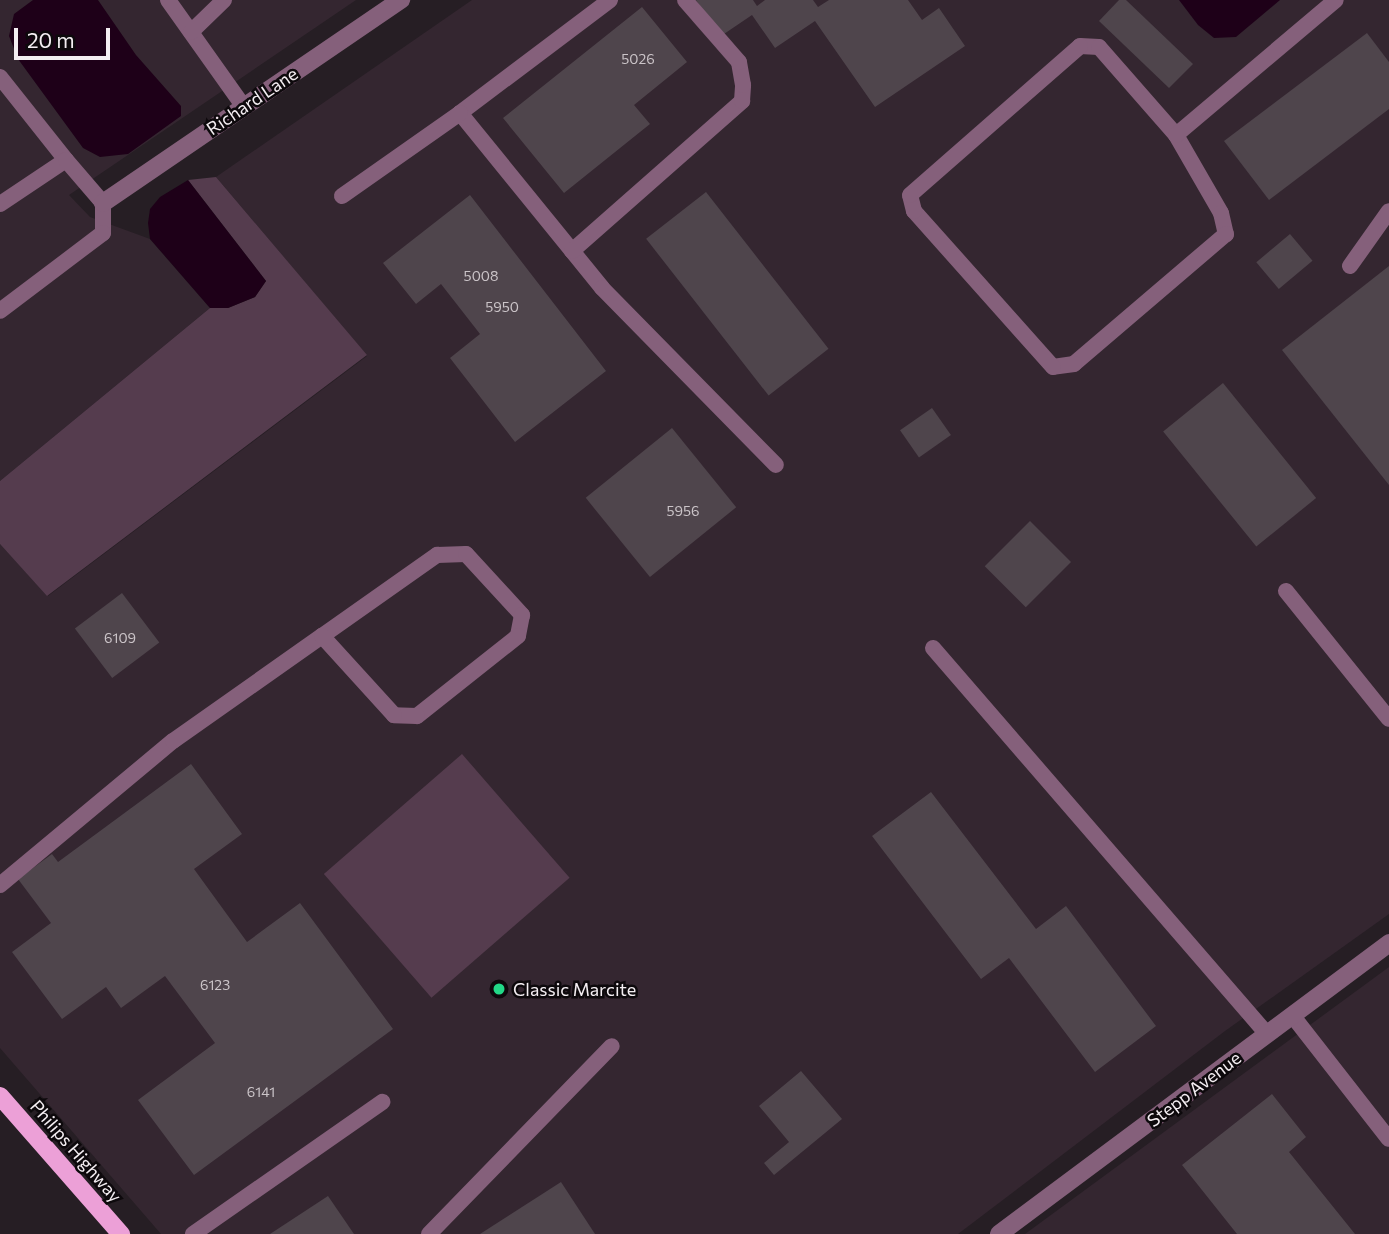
<!DOCTYPE html>
<html>
<head>
<meta charset="utf-8">
<style>
  body { margin:0 }
  #map { position:relative; width:1389px; height:1234px; overflow:hidden; background:#261e24; font-family:Commissioner,sans-serif }
  div>[style] { position:absolute }
  [style*='--x'] { left:calc(var(--x)*1px); top:calc(var(--y)*1px); width:calc(var(--w)*1px); rotate:calc(var(--a)*1deg) }
  .built>* { inset:0; background:#342630 }
  .green>* { inset:0; background:#553c4e; transform-origin:0 0 }
  .water>* { inset:0; background:#1e0018 }
  .building>* { inset:0; background:#4f454c; transform-origin:0 0 }
  .lane>* { height:16px; margin:-8px; padding:0 8px; transform-origin:8px; border-radius:8px; background:#85607b }
  .street>* { height:18px; margin:-9px; padding:0 9px; transform-origin:9px; border-radius:9px; background:#85607b }
  .primary>* { height:18px; margin:-9px; padding:0 9px; transform-origin:9px; border-radius:9px; background:#eca0d7 }
  .dots>* { width:19px; height:19px; translate:-50% -50%; box-sizing:border-box; border:4px solid #0d090c; border-radius:50% }
  span { translate:-50% -50%; white-space:nowrap; text-align:center; line-height:1.15; -webkit-text-stroke:5px #0d090c; paint-order:stroke }
  .number-label { font-size:14px; color:#cbc4c8 }
  .number-label span { -webkit-text-stroke-width:0 }
  .street-label { font-size:18px; color:#f4eef2 }
  .poi-label { font-size:18px; color:#f4eef2 }
  .left { translate:0 -50%; text-align:left }
  .scale { position:absolute; left:14px; top:28px; width:96px; height:32px; box-sizing:border-box; border:4px solid #f4eef2; border-top:0; padding-left:9px; font-size:21px; line-height:24px; white-space:nowrap; color:#f4eef2; -webkit-text-stroke:5px #0d090c; paint-order:stroke }
</style>
</head>
<body>
<div id="map">
  <div class="built">
    <i style="clip-path:polygon(0 0,356px 0,69px 195px,90px 217px,150px 239px,210px 308px,0 481px)"></i>
    <i style="clip-path:polygon(472px 0,1389px 0,1389px 914px,1225px 1031px,958px 1234px,161px 1234px,0 1048px,0 544px,48px 596px,367px 356px,216px 177px)"></i>
    <i style="clip-path:polygon(1389px 967px,1389px 1234px,1025px 1234px)"></i>
  </div>
  <div class="green">
    <i style="clip-path:polygon(216px 177px,367px 355px,47px 596px,0 544px,0 481px,210px 308px,228px 308px,255px 297px,266px 281px,188px 180px)"></i>
    <i style="left:462px;top:754px;width:164px;height:183px;rotate:49deg"></i>
  </div>
  <div class="water">
    <i style="clip-path:polygon(33px 0,98px 0,136px 55px,181px 106px,181px 116px,128px 154px,100px 157px,83px 148px,18px 59px,9px 36px,14px 14px)"></i>
    <i style="clip-path:polygon(1179px 0,1280px 0,1236px 37px,1214px 38px,1198px 25px)"></i>
    <i style="clip-path:polygon(188px 180px,266px 281px,255px 297px,228px 308px,210px 308px,150px 239px,148px 223px,150px 209px,160px 197px)"></i>
  </div>
  <div class="building">
    <i style="clip-path:polygon(696px 0,753px 0,757px 6px,765px 0,813px 0,818px 7px,829px 0,908px 0,922px 20px,939px 8px,965px 46px,875px 107px,815px 21px,775px 48px,752px 15px,721px 36px)"></i>
    <i style="clip-path:polygon(1119px 0,1126px 0,1193px 64px,1169px 88px,1099px 21px)"></i>
    <i style="clip-path:polygon(642px 7px,687px 62px,634px 105px,650px 124px,564px 193px,503px 118px)"></i>
    <i style="clip-path:polygon(1367px 33px,1389px 62px,1389px 109px,1269px 200px,1224px 141px)"></i>
    <i style="left:706px;top:192px;width:199px;height:76px;rotate:52deg"></i>
    <i style="clip-path:polygon(470px 195px,606px 371px,515px 442px,450px 358px,480px 334px,441px 284px,416px 304px,383px 263px)"></i>
    <i style="left:1290px;top:234px;width:35px;height:44px;rotate:50deg"></i>
    <i style="clip-path:polygon(1389px 266px,1389px 485px,1282px 350px)"></i>
    <i style="left:1223px;top:383px;width:148px;height:77px;rotate:51deg"></i>
    <i style="left:932px;top:408px;width:33px;height:39px;rotate:55deg"></i>
    <i style="left:672px;top:428px;width:102px;height:111px;rotate:51deg"></i>
    <i style="left:1030px;top:521px;width:58px;height:64px;rotate:45deg"></i>
    <i style="left:122px;top:593px;width:62px;height:59px;rotate:53deg"></i>
    <i style="clip-path:polygon(191px 764px,242px 834px,194px 869px,247px 942px,300px 903px,393px 1029px,194px 1175px,138px 1100px,215px 1043px,165px 976px,121px 1008px,106px 987px,62px 1019px,12px 952px,51px 923px,18px 879px,52px 854px,58px 862px)"></i>
    <i style="clip-path:polygon(931px 792px,1036px 929px,1066px 906px,1156px 1026px,1095px 1072px,1009px 958px,981px 979px,872px 836px)"></i>
    <i style="clip-path:polygon(801px 1071px,842px 1119px,774px 1175px,764px 1163px,789px 1142px,759px 1106px)"></i>
    <i style="clip-path:polygon(1272px 1094px,1306px 1137px,1289px 1152px,1355px 1234px,1237px 1234px,1182px 1165px)"></i>
    <i style="clip-path:polygon(561px 1182px,595px 1234px,480px 1234px)"></i>
    <i style="clip-path:polygon(328px 1196px,354px 1234px,270px 1234px)"></i>
  </div>
  <div class="lane">
    <i style="--x:168;--y:0;--w:131;--a:54.6"></i>
    <i style="--x:610;--y:0;--w:188;--a:143"></i>
    <i style="--x:460;--y:113;--w:225;--a:50.9"></i>
    <i style="--x:602;--y:288;--w:248;--a:45.5"></i>
    <i style="--x:191;--y:32;--w:46;--a:-44.1"></i>
    <i style="--x:1080;--y:46;--w:19;--a:3"></i>
    <i style="--x:1099;--y:47;--w:117;--a:48.8"></i>
    <i style="--x:1176;--y:135;--w:90;--a:60"></i>
    <i style="--x:1221;--y:213;--w:22;--a:77"></i>
    <i style="--x:1226;--y:234;--w:200;--a:139.5"></i>
    <i style="--x:1074;--y:364;--w:21;--a:172"></i>
    <i style="--x:1053;--y:367;--w:209;--a:-131.7"></i>
    <i style="--x:914;--y:211;--w:16;--a:-104"></i>
    <i style="--x:910;--y:195;--w:226;--a:-41.2"></i>
    <i style="--x:0;--y:77;--w:106;--a:51.5"></i>
    <i style="--x:1176;--y:135;--w:209;--a:-40.2"></i>
    <i style="--x:342;--y:196;--w:144;--a:-35.1"></i>
    <i style="--x:0;--y:204;--w:79;--a:-33.7"></i>
    <i style="--x:66;--y:160;--w:57;--a:49.3"></i>
    <i style="--x:103;--y:203;--w:30;--a:90"></i>
    <i style="--x:103;--y:233;--w:129;--a:142.9"></i>
    <i style="--x:572;--y:251;--w:227;--a:-41.4"></i>
    <i style="--x:742;--y:101;--w:16;--a:-86"></i>
    <i style="--x:743;--y:85;--w:23;--a:-100"></i>
    <i style="--x:739;--y:62;--w:82;--a:-131.1"></i>
    <i style="--x:1350;--y:266;--w:67;--a:-54.7"></i>
    <i style="--x:1286;--y:591;--w:164;--a:51.2"></i>
    <i style="--x:933;--y:648;--w:510;--a:49.13"></i>
    <i style="--x:0;--y:885;--w:225;--a:-39.8"></i>
    <i style="--x:173;--y:741;--w:182;--a:-35.2"></i>
    <i style="--x:322;--y:636;--w:141;--a:-35.2"></i>
    <i style="--x:437;--y:555;--w:29;--a:-2"></i>
    <i style="--x:466;--y:554;--w:83;--a:47.4"></i>
    <i style="--x:522;--y:615;--w:21;--a:101"></i>
    <i style="--x:518;--y:636;--w:129;--a:141.6"></i>
    <i style="--x:417;--y:716;--w:23;--a:-178"></i>
    <i style="--x:394;--y:715;--w:107;--a:-132.3"></i>
    <i style="--x:1292;--y:1015;--w:157;--a:52"></i>
    <i style="--x:193;--y:1234;--w:231;--a:-34.9"></i>
    <i style="--x:429;--y:1234;--w:262;--a:-45.8"></i>
  </div>
  <div class="street">
    <i style="--x:103;--y:203;--w:361;--a:-34.3"></i>
    <i style="--x:999;--y:1234;--w:487;--a:-36.7"></i>
  </div>
  <div class="primary">
    <i style="--x:0;--y:1096;--w:184;--a:48.8"></i>
  </div>
  <div class="dots">
    <i style="left:499px;top:989px;background:#22d887"></i>
  </div>
  <div class="number-label">
    <span style="left:638px;top:59px">5026</span>
    <span style="left:481px;top:276px">5008</span>
    <span style="left:502px;top:307px">5950</span>
    <span style="left:683px;top:511px">5956</span>
    <span style="left:120px;top:638px">6109</span>
    <span style="left:215px;top:985px">6123</span>
    <span style="left:261px;top:1092px">6141</span>
  </div>
  <div class="street-label">
    <span style="left:252px;top:101px;rotate:-34deg">Richard Lane</span>
    <span style="left:1194px;top:1089px;rotate:-37deg">Stepp Avenue</span>
    <span style="left:76px;top:1151px;rotate:49deg">Philips Highway</span>
  </div>
  <div class="poi-label">
    <span class="left" style="left:513px;top:989px">Classic Marcite</span>
  </div>
  <div class="scale">20 m</div>
</div>
</body>
</html>
